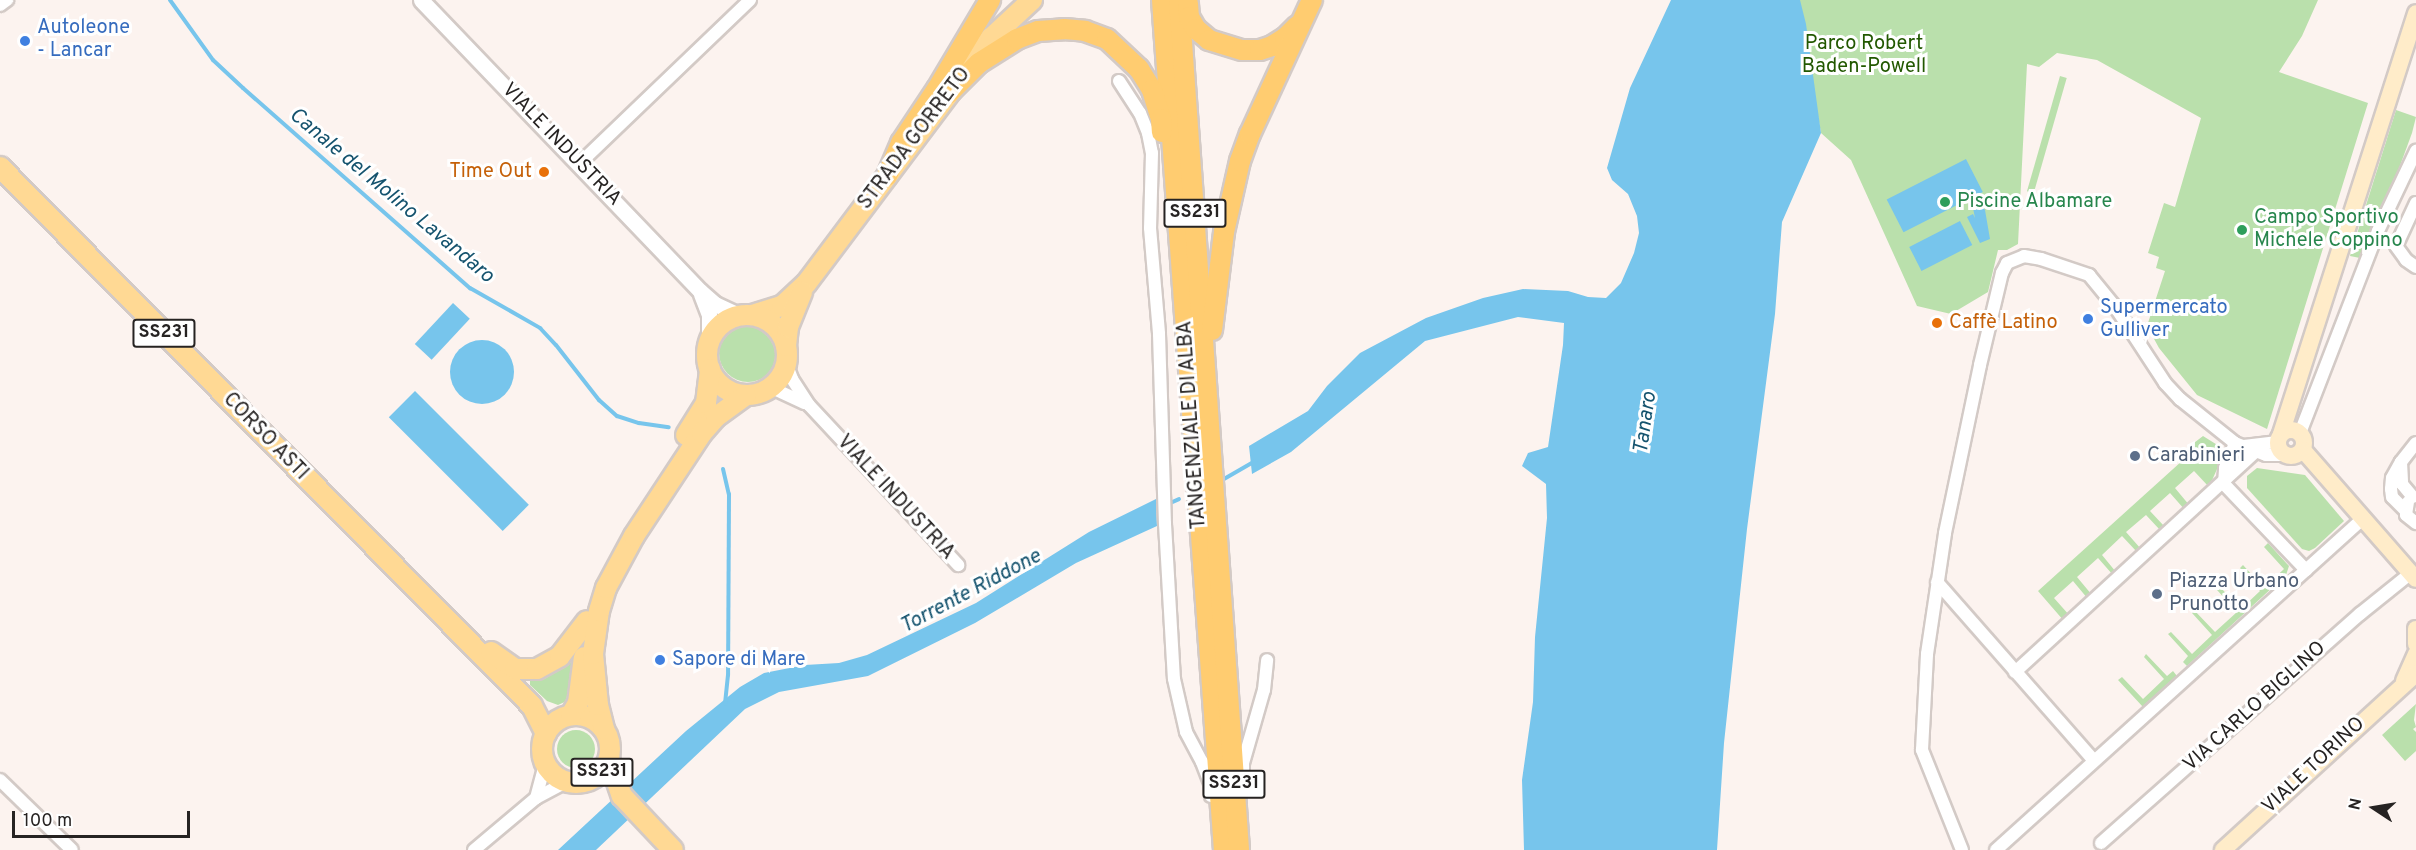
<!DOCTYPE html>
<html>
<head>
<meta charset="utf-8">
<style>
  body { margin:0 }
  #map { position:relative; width:2416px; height:850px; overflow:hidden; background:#fcf3ef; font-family:Overpass,sans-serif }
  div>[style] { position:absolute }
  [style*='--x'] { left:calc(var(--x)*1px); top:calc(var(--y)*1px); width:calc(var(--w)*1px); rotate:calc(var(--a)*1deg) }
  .green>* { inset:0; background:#bae0ac; transform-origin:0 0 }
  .round { border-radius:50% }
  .water>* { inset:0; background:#77c5ec; transform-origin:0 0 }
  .stream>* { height:4px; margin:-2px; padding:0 2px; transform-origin:2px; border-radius:2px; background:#77c5ec }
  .roads { filter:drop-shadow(2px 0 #d3cac6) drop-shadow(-2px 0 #d3cac6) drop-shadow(0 2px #d3cac6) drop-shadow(0 -2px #d3cac6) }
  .minor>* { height:12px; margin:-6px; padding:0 6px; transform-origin:6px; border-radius:6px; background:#fff }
  .tertiary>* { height:15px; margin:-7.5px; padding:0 7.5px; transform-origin:7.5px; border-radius:7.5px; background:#fff }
  .secondary>* { height:16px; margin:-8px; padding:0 8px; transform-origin:8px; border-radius:8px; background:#ffecc9 }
  .secondary>.ring { margin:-8px; padding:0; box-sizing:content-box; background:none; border:16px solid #ffecc9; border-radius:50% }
  .primary>* { height:20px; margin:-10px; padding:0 10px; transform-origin:10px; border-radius:10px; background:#ffd994 }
  .primary>.ring { margin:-10px; padding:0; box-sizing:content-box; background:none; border:20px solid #ffd994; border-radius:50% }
  .trunk>* { height:20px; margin:-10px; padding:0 10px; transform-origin:10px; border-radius:10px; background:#ffcc70 }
  .dots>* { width:16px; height:16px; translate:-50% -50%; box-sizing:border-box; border:3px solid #fff; border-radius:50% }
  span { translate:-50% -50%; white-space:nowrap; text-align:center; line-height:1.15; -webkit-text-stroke:6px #fff; paint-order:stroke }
  .shield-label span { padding:2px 4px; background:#fff; border:2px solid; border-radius:4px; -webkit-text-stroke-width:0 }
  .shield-label { font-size:18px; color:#262322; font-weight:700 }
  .shop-label { font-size:20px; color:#366cbe }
  .left { translate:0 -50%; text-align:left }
  .park-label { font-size:20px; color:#225800 }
  .street-label { font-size:20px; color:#262322 }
  .food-label { font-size:20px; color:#c56008 }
  .right { translate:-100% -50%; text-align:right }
  .leisure-label { font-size:20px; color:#27864d }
  .service-label { font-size:20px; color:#4e5e75 }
  .water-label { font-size:21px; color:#15536e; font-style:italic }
  .north { position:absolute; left:2344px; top:778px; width:60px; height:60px; -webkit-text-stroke:4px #fff; paint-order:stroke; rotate:282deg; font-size:16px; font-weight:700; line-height:24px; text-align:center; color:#262322 }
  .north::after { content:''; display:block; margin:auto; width:21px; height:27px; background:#262322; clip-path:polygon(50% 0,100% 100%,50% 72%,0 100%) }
  .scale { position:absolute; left:12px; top:811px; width:178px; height:27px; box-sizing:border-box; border:3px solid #262322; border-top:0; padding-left:8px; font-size:18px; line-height:21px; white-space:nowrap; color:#262322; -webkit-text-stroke:4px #fff; paint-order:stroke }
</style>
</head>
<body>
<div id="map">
  <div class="green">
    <i style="clip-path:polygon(1797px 0,2318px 0,2302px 36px,2279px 72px,2368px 103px,2267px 429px,2197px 395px,2159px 348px,2147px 326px,2165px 271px,2156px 268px,2159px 257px,2148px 253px,2164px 203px,2175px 207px,2201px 118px,2097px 60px,2057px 53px,2039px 67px,2027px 64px,2018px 244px,2007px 250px,1998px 250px,1988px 292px,1951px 314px,1917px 306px,1851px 160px,1821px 133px)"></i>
    <i style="left:2060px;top:76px;width:7px;height:120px;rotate:16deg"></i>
    <i style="clip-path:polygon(2396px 110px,2416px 117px,2412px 133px,2376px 231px,2360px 258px,2350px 256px)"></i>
    <i class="round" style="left:719px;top:324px;width:58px;height:58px"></i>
    <i style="clip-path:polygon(2203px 436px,2219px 446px,2222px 458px,2209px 487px,2194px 471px,2175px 488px,2190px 506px,2185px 510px,2170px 493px,2150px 511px,2164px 526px,2160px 530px,2146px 515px,2126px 532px,2141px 549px,2137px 552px,2122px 536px,2102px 555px,2116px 572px,2113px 575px,2098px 558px,2077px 577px,2092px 595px,2088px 599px,2073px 581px,2054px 598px,2070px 616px,2064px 621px,2038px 591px,2193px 451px,2190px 446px)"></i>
    <i style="clip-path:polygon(2257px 468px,2305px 475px,2344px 521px,2315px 548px,2309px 551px,2302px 549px,2247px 488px,2247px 476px)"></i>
    <i style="clip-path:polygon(2268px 543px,2289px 566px,2286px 575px,2187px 666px,2183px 662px,2188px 656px,2168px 634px,2171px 632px,2192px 654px,2212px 635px,2192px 613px,2194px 610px,2215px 632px,2237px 612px,2217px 590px,2220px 587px,2241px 609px,2260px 591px,2240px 568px,2243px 565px,2264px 588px,2284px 569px,2264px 547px)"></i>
    <i style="clip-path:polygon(577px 645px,578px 676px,569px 700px,558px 705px,547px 701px,530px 685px,530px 674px)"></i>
    <i style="clip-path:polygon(2146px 654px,2167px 676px,2173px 671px,2177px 676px,2143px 707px,2118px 680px,2122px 677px,2143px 699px,2164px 679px,2144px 657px)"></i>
    <i style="clip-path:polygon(2416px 704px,2414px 720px,2416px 727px,2413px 729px,2416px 732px,2416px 751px,2405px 761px,2382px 735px)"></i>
    <i class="round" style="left:557px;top:730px;width:38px;height:38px"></i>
  </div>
  <div class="water">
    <i style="clip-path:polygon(1671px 0,1800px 0,1806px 24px,1821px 133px,1782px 222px,1775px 314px,1747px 529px,1724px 743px,1717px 850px,1524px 850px,1522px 780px,1533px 702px,1535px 637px,1547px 518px,1546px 484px,1522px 466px,1528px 453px,1548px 447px,1563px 345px,1564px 323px,1518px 317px,1425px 341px,1291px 452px,1252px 474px,1249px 446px,1308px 411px,1327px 386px,1360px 353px,1426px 318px,1483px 298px,1523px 289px,1568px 291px,1588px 297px,1606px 298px,1621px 283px,1634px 253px,1639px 233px,1637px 216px,1628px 194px,1612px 180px,1607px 168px,1630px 88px)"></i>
    <i style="left:1966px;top:159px;width:37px;height:89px;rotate:63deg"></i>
    <i style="clip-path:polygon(1981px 205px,1985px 210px,1990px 239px,1980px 243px,1967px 217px,1973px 214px,1975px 218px,1973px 208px)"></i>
    <i style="left:1960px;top:221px;width:27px;height:57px;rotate:63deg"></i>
    <i style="left:453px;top:303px;width:23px;height:56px;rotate:43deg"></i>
    <i class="round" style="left:450px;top:340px;width:64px;height:64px"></i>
    <i style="left:415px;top:391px;width:161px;height:37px;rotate:45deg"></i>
    <i style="clip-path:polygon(1156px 499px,1157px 526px,1076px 563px,975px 623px,868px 676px,779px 692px,745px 709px,596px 850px,558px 850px,686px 731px,740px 687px,764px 673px,805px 665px,839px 663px,867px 655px,976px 603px,1089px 532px)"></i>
  </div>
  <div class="stream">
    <i style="--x:170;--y:0;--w:74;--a:54.4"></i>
    <i style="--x:213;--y:60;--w:41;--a:43"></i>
    <i style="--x:243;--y:88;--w:303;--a:41.4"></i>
    <i style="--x:470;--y:288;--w:81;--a:29.7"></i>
    <i style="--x:540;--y:328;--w:23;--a:47"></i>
    <i style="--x:556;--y:345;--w:70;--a:52"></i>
    <i style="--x:599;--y:400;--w:24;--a:42"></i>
    <i style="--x:617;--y:416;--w:23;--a:18"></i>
    <i style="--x:639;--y:423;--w:30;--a:8"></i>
    <i style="--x:723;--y:469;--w:26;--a:77"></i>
    <i style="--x:729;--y:494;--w:181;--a:90.3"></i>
    <i style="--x:728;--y:675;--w:29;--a:96"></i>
    <i style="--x:1224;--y:479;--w:36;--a:-30"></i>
    <i style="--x:1168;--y:504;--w:12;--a:-24"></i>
  </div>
  <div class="roads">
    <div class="minor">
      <i style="--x:0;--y:5;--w:9;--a:-36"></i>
      <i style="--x:1119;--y:81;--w:38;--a:57"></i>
      <i style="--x:1140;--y:113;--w:22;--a:68"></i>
      <i style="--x:1148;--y:133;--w:20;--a:79"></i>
      <i style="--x:1152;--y:153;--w:75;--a:91.5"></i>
      <i style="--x:1150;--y:228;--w:106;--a:85.1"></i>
      <i style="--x:1159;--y:334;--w:190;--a:88.2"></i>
      <i style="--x:1165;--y:524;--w:155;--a:86.7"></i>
      <i style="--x:1174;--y:679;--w:54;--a:77.2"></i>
      <i style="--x:1186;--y:732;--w:34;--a:62"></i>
      <i style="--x:1202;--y:762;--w:22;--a:69"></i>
      <i style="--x:1210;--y:783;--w:13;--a:86"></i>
      <i style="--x:579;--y:164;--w:237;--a:-43.8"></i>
      <i style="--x:2416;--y:203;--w:47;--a:114.9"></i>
      <i style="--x:2396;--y:246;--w:17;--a:54"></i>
      <i style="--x:2406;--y:260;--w:12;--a:35"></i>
      <i style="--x:786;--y:363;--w:17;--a:69"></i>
      <i style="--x:792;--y:379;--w:31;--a:57"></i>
      <i style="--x:809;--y:405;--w:219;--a:47"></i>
      <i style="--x:770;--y:387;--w:38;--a:25"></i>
      <i style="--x:2300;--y:433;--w:217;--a:-68.9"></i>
      <i style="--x:2378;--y:231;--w:89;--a:-64.6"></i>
      <i style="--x:2244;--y:446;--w:34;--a:-7"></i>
      <i style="--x:2401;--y:462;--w:24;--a:-52"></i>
      <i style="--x:2224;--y:484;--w:119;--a:46.4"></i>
      <i style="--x:2224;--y:484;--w:16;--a:-86"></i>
      <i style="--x:2225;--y:468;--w:27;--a:-68"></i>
      <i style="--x:2408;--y:502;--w:13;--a:99"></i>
      <i style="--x:2406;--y:515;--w:13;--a:39"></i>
      <i style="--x:2405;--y:510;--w:18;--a:-135"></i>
      <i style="--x:2392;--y:497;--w:8;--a:-97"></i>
      <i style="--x:2391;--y:489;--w:11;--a:-85"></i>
      <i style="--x:2392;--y:478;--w:18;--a:-61"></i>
      <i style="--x:2401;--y:462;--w:22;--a:87"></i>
      <i style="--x:2402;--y:484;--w:17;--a:50"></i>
      <i style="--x:1937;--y:582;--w:238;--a:48.7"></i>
      <i style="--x:2015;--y:672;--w:326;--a:-42.5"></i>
      <i style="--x:0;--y:780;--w:100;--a:44.2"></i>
      <i style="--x:1243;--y:783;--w:20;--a:-90"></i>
      <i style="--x:1243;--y:763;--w:76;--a:-74"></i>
      <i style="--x:1264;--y:690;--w:30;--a:-84"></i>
      <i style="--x:536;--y:798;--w:34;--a:-75"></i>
      <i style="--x:2101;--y:843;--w:346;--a:-41.5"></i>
      <i style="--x:2360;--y:614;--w:65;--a:-38.8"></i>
      <i style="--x:474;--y:850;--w:81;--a:-40"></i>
      <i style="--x:536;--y:798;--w:34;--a:-28"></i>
      <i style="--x:1962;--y:850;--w:108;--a:-111.8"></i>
      <i style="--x:1922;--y:750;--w:96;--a:-87"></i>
      <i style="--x:1927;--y:654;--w:122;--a:-81.5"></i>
      <i style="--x:1945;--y:533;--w:172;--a:-78.2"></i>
      <i style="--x:1980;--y:365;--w:95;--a:-76.6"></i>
      <i style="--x:2002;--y:273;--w:11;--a:-63"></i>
      <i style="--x:2007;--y:263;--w:18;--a:-22"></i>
      <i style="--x:2024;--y:256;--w:17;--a:10"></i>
      <i style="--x:2041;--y:259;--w:51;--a:18.4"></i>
      <i style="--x:2089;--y:275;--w:43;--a:50.7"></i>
      <i style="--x:2116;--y:308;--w:90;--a:56.8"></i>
      <i style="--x:2165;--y:383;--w:22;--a:47"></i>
      <i style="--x:2180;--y:399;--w:70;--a:38.7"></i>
      <i style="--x:2235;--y:443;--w:33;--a:21"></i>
      <i style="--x:2266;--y:455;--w:19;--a:0"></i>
      <i style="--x:1996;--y:850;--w:496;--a:-42.1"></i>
    </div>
    <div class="tertiary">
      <i style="--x:421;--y:0;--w:403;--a:46.2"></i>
      <i style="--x:700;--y:291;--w:20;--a:41"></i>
      <i style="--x:715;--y:304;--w:29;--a:25"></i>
      <i style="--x:701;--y:294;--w:22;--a:69"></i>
      <i style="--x:709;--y:315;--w:28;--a:90"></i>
    </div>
    <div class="secondary">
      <i class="ring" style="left:2278px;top:430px;width:10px;height:10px"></i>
      <i style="--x:2281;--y:434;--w:442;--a:-72.2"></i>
      <i style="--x:2303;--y:450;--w:171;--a:48.8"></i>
      <i style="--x:2416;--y:629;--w:15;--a:90"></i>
      <i style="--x:2404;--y:681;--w:30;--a:-66"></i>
      <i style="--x:2223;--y:850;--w:261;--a:-42.4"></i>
    </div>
    <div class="primary">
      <i style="--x:0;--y:167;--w:757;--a:45.37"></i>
      <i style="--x:532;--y:706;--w:31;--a:63"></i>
      <i style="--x:752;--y:315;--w:31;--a:-17"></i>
      <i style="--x:782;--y:306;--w:33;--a:-43"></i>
      <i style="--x:806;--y:284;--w:308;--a:-53.1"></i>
      <i style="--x:991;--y:38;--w:56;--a:-42.8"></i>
      <i class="ring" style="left:707px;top:315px;width:60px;height:60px"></i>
      <i style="--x:786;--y:346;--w:19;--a:-84"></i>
      <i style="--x:788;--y:327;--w:38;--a:-68"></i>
      <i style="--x:686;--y:435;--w:38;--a:-58"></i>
      <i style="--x:706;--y:403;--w:34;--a:-83"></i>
      <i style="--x:491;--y:652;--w:29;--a:35"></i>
      <i style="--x:515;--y:669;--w:22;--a:0"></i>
      <i style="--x:537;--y:669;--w:26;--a:-29"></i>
      <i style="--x:560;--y:656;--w:44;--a:-52.4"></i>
      <i class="ring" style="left:542px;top:715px;width:48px;height:48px"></i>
      <i style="--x:571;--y:715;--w:14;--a:-60"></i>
      <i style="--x:578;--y:703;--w:46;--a:-82.6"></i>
      <i style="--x:604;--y:729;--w:25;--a:-104"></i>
      <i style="--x:598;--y:705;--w:51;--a:-95.6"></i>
      <i style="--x:593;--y:654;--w:43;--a:-82.1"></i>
      <i style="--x:599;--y:611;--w:24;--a:-73"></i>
      <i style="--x:606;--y:588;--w:59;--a:-61.7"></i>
      <i style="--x:634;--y:536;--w:123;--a:-56.6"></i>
      <i style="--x:702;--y:433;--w:21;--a:-49"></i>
      <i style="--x:716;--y:417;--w:37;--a:-36"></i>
      <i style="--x:609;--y:759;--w:39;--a:71"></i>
      <i style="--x:622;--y:796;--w:74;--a:46.6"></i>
    </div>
    <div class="trunk">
      <i style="--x:1162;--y:0;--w:852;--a:85.83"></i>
      <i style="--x:1179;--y:0;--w:852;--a:85.96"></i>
      <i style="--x:1188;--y:4;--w:13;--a:86"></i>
      <i style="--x:1189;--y:17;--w:14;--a:60"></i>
      <i style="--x:1196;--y:29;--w:17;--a:40"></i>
      <i style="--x:1209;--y:40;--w:34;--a:17"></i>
      <i style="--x:1242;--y:50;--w:18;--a:0"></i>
      <i style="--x:1260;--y:50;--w:13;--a:-18"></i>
      <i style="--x:1272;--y:46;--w:15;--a:-32"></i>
      <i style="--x:1285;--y:38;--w:17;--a:-45"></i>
      <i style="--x:948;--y:94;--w:44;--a:-45"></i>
      <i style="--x:979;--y:63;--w:45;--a:-32.3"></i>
      <i style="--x:1017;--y:39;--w:22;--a:-21"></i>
      <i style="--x:1038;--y:31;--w:26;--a:-4"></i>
      <i style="--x:1064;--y:29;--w:21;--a:5"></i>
      <i style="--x:1085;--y:31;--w:23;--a:20"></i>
      <i style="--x:1107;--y:39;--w:44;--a:43.2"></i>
      <i style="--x:1139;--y:69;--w:25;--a:58"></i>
      <i style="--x:1152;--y:90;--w:30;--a:73"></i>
      <i style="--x:1161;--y:119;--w:13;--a:86"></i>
      <i style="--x:887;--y:176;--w:36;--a:-67"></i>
      <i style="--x:901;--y:143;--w:65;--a:-56.3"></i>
      <i style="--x:937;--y:89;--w:104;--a:-59.2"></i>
      <i style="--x:1212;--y:330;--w:99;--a:-83"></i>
      <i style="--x:1224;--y:232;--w:73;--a:-77.3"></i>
      <i style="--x:1240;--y:161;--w:29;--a:-70"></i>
      <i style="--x:1250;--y:134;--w:148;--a:-65.2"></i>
    </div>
  </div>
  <div class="dots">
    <i style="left:25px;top:41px;background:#3f7fe0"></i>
    <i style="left:544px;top:172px;background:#e8710a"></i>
    <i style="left:1945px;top:202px;background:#2e9e5b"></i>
    <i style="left:2242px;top:230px;background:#2e9e5b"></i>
    <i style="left:2088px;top:319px;background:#3f7fe0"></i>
    <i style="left:1937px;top:323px;background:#e8710a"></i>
    <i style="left:2135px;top:456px;background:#5c6f8a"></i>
    <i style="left:2157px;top:594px;background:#5c6f8a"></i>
    <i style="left:660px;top:660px;background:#3f7fe0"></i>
  </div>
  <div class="shield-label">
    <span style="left:1195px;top:213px">SS231</span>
    <span style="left:164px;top:333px">SS231</span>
    <span style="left:602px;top:772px">SS231</span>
    <span style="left:1234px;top:784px">SS231</span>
  </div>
  <div class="shop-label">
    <span class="left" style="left:37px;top:40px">Autoleone<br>- Lancar</span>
    <span class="left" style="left:2100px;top:320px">Supermercato<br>Gulliver</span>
    <span class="left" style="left:672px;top:660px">Sapore di Mare</span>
  </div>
  <div class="park-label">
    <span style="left:1864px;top:56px">Parco Robert<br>Baden-Powell</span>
  </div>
  <div class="street-label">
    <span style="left:915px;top:139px;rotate:-53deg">STRADA GORRETO</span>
    <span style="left:561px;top:145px;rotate:46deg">VIALE INDUSTRIA</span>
    <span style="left:1193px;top:425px;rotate:-94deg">TANGENZIALE DI ALBA</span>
    <span style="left:265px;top:437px;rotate:46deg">CORSO ASTI</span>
    <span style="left:895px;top:498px;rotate:47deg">VIALE INDUSTRIA</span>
    <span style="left:2255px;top:707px;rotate:-42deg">VIA CARLO BIGLINO</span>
    <span style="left:2314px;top:766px;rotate:-43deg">VIALE TORINO</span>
  </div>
  <div class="food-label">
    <span class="right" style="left:532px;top:172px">Time Out</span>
    <span class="left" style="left:1949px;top:323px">Caffè Latino</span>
  </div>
  <div class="leisure-label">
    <span class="left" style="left:1957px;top:202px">Piscine Albamare</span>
    <span class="left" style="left:2254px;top:230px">Campo Sportivo<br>Michele Coppino</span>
  </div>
  <div class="service-label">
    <span class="left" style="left:2147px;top:456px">Carabinieri</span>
    <span class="left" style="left:2169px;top:594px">Piazza Urbano<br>Prunotto</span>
  </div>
  <div class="water-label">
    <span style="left:391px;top:196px;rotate:40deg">Canale del Molino Lavandaro</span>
    <span style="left:1646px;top:423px;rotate:-82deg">Tanaro</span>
    <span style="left:971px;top:592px;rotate:-28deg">Torrente Riddone</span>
  </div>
  <div class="north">N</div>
  <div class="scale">100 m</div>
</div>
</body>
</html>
